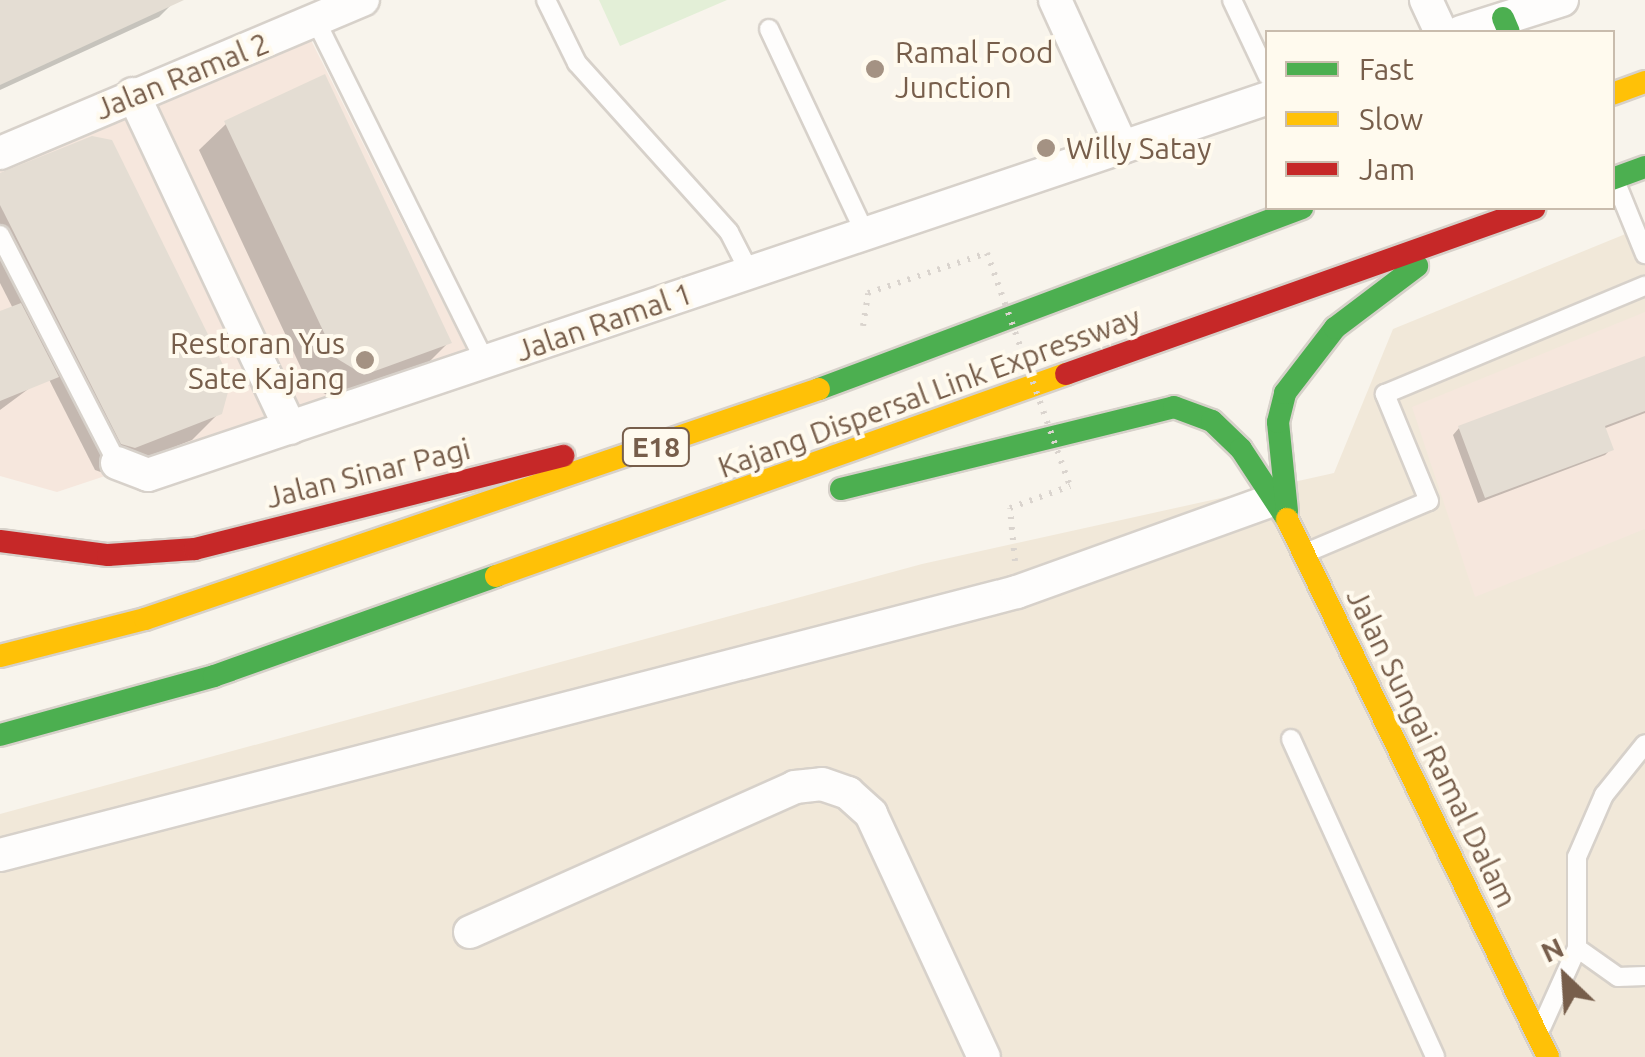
<!DOCTYPE html>
<html>
<head>
<meta charset="utf-8">
<style>
  body { margin:0 }
  #map { position:relative; width:1645px; height:1057px; overflow:hidden; background:#f8f4ec; font-family:Ubuntu,sans-serif }
  div>[style] { position:absolute }
  [style*='--x'] { left:calc(var(--x)*1px); top:calc(var(--y)*1px); width:calc(var(--w)*1px); rotate:calc(var(--a)*1deg) }
  .residential>* { inset:0; background:#f1e8d9 }
  .commercial>* { inset:0; background:#f6e7dd }
  .green>* { inset:0; background:#e3efd7 }
  .shadow>* { inset:0; background:#0003 }
  .building>* { inset:0; background:#e4ddd3 }
  .path>* { height:6px; margin-top:-3px; transform-origin:0; background:repeating-linear-gradient(90deg,#dad4ce 0 2.5px,transparent 0 10.5px) }
  .roads { filter:drop-shadow(2px 0 #d7d1ca) drop-shadow(-2px 0 #d7d1ca) drop-shadow(0 2px #d7d1ca) drop-shadow(0 -2px #d7d1ca) }
  .lane>* { height:18px; margin:-9px; padding:0 9px; transform-origin:9px; border-radius:9px; background:#fefdfc }
  .street>* { height:32px; margin:-16px; padding:0 16px; transform-origin:16px; border-radius:16px; background:#fefdfc }
  .fast>* { height:22px; margin:-11px; padding:0 11px; transform-origin:11px; border-radius:11px; background:#4caf50 }
  .slow>* { height:22px; margin:-11px; padding:0 11px; transform-origin:11px; border-radius:11px; background:#ffc107 }
  .jam>* { height:22px; margin:-11px; padding:0 11px; transform-origin:11px; border-radius:11px; background:#c62828 }
  .path-bridge>* { height:6px; margin-top:-3px; transform-origin:0; background:repeating-linear-gradient(90deg,#dad4ce 0 2.5px,transparent 0 10.5px) }
  .dots>* { width:28px; height:28px; translate:-50% -50%; box-sizing:border-box; border:5px solid #fffaee; border-radius:50% }
  span { translate:-50% -50%; white-space:nowrap; text-align:center; line-height:1.15; -webkit-text-stroke:8px #fffaee; paint-order:stroke }
  .shield-label span { padding:2px 8px; background:#fffaee; border:2px solid; border-radius:8px; -webkit-text-stroke-width:0 }
  .shield-label { font-size:28px; color:#775e4b; font-weight:700 }
  .poi-label { font-size:30px; color:#775e4b }
  .left { translate:0 -50%; text-align:left }
  .right { translate:-100% -50%; text-align:right }
  .street-label { font-size:30px; color:#775e4b }
  .legend { position:absolute; left:1265px; top:30px; width:350px; height:180px; box-sizing:border-box; background:#fffaee; border:2px solid #c9bcad; margin:0; padding:12px 18px; list-style:none; font-size:30px; color:#775e4b }
  .legend li { display:flex; align-items:center; gap:20px; height:50px }
  .legend b { width:50px; border:2px solid #c9bcad }
  .north { position:absolute; left:1515px; top:927px; width:100px; height:100px; -webkit-text-stroke:8px #fffaee; paint-order:stroke; rotate:335deg; font-size:28px; font-weight:700; line-height:40px; text-align:center; color:#775e4b }
  .north::after { content:''; display:block; margin:auto; width:35px; height:45px; background:#775e4b; clip-path:polygon(50% 0,100% 100%,50% 72%,0 100%) }
</style>
</head>
<body>
<div id="map">
  <div class="residential">
    <i style="clip-path:polygon(1645px 226px,1645px 1057px,0 1057px,0 814px,922px 564px,1334px 473px,1393px 329px)"></i>
  </div>
  <div class="commercial">
    <i style="clip-path:polygon(311px 40px,469px 355px,57px 492px,0 476px,0 171px)"></i>
    <i style="clip-path:polygon(1645px 312px,1645px 529px,1475px 597px,1412px 407px)"></i>
  </div>
  <div class="green">
    <i style="clip-path:polygon(599px 0,727px 0,620px 46px)"></i>
  </div>
  <div class="shadow">
    <i style="clip-path:polygon(0 0,171px 0,173px 3px,159px 17px,0 90px)"></i>
    <i style="clip-path:polygon(226px 124px,449px 342px,422px 369px,336px 400px,309px 385px,199px 150px)"></i>
    <i style="clip-path:polygon(0 174px,219px 413px,192px 440px,106px 474px,95px 470px,0 283px)"></i>
    <i style="clip-path:polygon(0 327px,31px 387px,0 410px)"></i>
    <i style="clip-path:polygon(1645px 359px,1645px 413px,1603px 429px,1611px 449px,1605px 455px,1478px 503px,1453px 435px,1459px 428px)"></i>
  </div>
  <div class="building">
    <i style="clip-path:polygon(0 0,184px 0,0 85px)"></i>
    <i style="clip-path:polygon(325px 74px,452px 343px,364px 375px,336px 358px,224px 121px)"></i>
    <i style="clip-path:polygon(92px 136px,112px 140px,231px 381px,222px 414px,135px 448px,121px 444px,0 205px,0 173px)"></i>
    <i style="clip-path:polygon(21px 303px,59px 377px,0 401px,0 311px)"></i>
    <i style="clip-path:polygon(1645px 356px,1645px 411px,1605px 426px,1614px 450px,1485px 498px,1458px 426px)"></i>
  </div>
  <div class="path">
    <i style="--x:863;--y:326;--w:33;--a:-81"></i>
    <i style="--x:868;--y:293;--w:126;--a:-18.6"></i>
    <i style="--x:1015;--y:561;--w:53;--a:-95.4"></i>
    <i style="--x:1010;--y:508;--w:64;--a:-20.1"></i>
  </div>
  <div class="roads">
    <div class="lane">
      <i style="--x:546;--y:0;--w:70;--a:63.8"></i>
      <i style="--x:577;--y:63;--w:227;--a:48"></i>
      <i style="--x:729;--y:232;--w:46;--a:62.9"></i>
      <i style="--x:1232;--y:0;--w:84;--a:64.7"></i>
      <i style="--x:316;--y:21;--w:381;--a:63.6"></i>
      <i style="--x:769;--y:29;--w:225;--a:64.8"></i>
      <i style="--x:1616;--y:183;--w:77;--a:67.8"></i>
      <i style="--x:0;--y:235;--w:256;--a:62.8"></i>
      <i style="--x:1308;--y:552;--w:131;--a:-22.9"></i>
      <i style="--x:1429;--y:501;--w:116;--a:-112.4"></i>
      <i style="--x:1385;--y:394;--w:282;--a:-22.6"></i>
      <i style="--x:1291;--y:739;--w:349;--a:65.6"></i>
      <i style="--x:1577;--y:948;--w:50;--a:35.3"></i>
      <i style="--x:1618;--y:977;--w:27;--a:-2"></i>
      <i style="--x:1542;--y:1026;--w:85;--a:-65.8"></i>
      <i style="--x:1577;--y:948;--w:91;--a:-90"></i>
      <i style="--x:1577;--y:857;--w:68;--a:-66.5"></i>
      <i style="--x:1604;--y:795;--w:65;--a:-51.2"></i>
    </div>
    <div class="street">
      <i style="--x:1055;--y:0;--w:162;--a:65.5"></i>
      <i style="--x:1426;--y:0;--w:35;--a:65"></i>
      <i style="--x:1461;--y:32;--w:106;--a:-17.6"></i>
      <i style="--x:133;--y:94;--w:369;--a:64.8"></i>
      <i style="--x:0;--y:153;--w:394;--a:-22.9"></i>
      <i style="--x:117;--y:463;--w:33;--a:21"></i>
      <i style="--x:148;--y:475;--w:1182;--a:-18.6"></i>
      <i style="--x:0;--y:855;--w:1050;--a:-14.5"></i>
      <i style="--x:1017;--y:592;--w:274;--a:-19.8"></i>
      <i style="--x:470;--y:932;--w:356;--a:-24"></i>
      <i style="--x:795;--y:787;--w:27;--a:-6"></i>
      <i style="--x:822;--y:784;--w:28;--a:19"></i>
      <i style="--x:848;--y:793;--w:31;--a:42"></i>
      <i style="--x:871;--y:814;--w:268;--a:65.1"></i>
    </div>
    <div class="fast">
      <i style="--x:1503;--y:18;--w:15;--a:67"></i>
      <i style="--x:1612;--y:179;--w:35;--a:-20"></i>
      <i style="--x:819;--y:389;--w:516;--a:-20.54"></i>
      <i style="--x:841;--y:489;--w:343;--a:-13.8"></i>
      <i style="--x:1174;--y:407;--w:40;--a:20.2"></i>
      <i style="--x:1212;--y:421;--w:40;--a:44"></i>
      <i style="--x:1241;--y:449;--w:84;--a:56.7"></i>
      <i style="--x:1287;--y:511;--w:89;--a:-95.8"></i>
      <i style="--x:1278;--y:422;--w:30;--a:-76"></i>
      <i style="--x:1285;--y:393;--w:82;--a:-52.4"></i>
      <i style="--x:1335;--y:328;--w:103;--a:-37.1"></i>
      <i style="--x:0;--y:735;--w:222;--a:-15.4"></i>
      <i style="--x:214;--y:676;--w:299;--a:-19.5"></i>
    </div>
    <div class="slow">
      <i style="--x:1612;--y:94;--w:35;--a:-20"></i>
      <i style="--x:1287;--y:519;--w:598;--a:64.12"></i>
      <i style="--x:496;--y:576;--w:605;--a:-19.51"></i>
      <i style="--x:0;--y:656;--w:150;--a:-14.3"></i>
      <i style="--x:145;--y:619;--w:712;--a:-18.84"></i>
    </div>
    <div class="jam">
      <i style="--x:1066;--y:374;--w:497;--a:-19.5"></i>
      <i style="--x:0;--y:541;--w:109;--a:7.4"></i>
      <i style="--x:108;--y:555;--w:87;--a:-3.9"></i>
      <i style="--x:195;--y:549;--w:380;--a:-14.2"></i>
    </div>
  </div>
  <div class="path-bridge">
    <i style="--x:987;--y:253;--w:247;--a:70.4"></i>
  </div>
  <div class="dots">
    <i style="left:875px;top:69px;background:#a49283"></i>
    <i style="left:1046px;top:148px;background:#a49283"></i>
    <i style="left:365px;top:360px;background:#a49283"></i>
  </div>
  <div class="shield-label">
    <span style="left:656px;top:447px">E18</span>
  </div>
  <div class="poi-label">
    <span class="left" style="left:895px;top:69px">Ramal Food<br>Junction</span>
    <span class="left" style="left:1066px;top:148px">Willy Satay</span>
    <span class="right" style="left:345px;top:360px">Restoran Yus<br>Sate Kajang</span>
  </div>
  <div class="street-label">
    <span style="left:182px;top:76px;rotate:-22deg">Jalan Ramal 2</span>
    <span style="left:604px;top:322px;rotate:-19deg">Jalan Ramal 1</span>
    <span style="left:929px;top:392px;rotate:-20deg">Kajang Dispersal Link Expressway</span>
    <span style="left:368px;top:473px;rotate:-14deg">Jalan Sinar Pagi</span>
    <span style="left:1432px;top:748px;rotate:64deg">Jalan Sungai Ramal Dalam</span>
  </div>
  <ul class="legend">
  <li><b style="height:12px;background:#4caf50"></b>Fast</li>
  <li><b style="height:12px;background:#ffc107"></b>Slow</li>
  <li><b style="height:12px;background:#c62828"></b>Jam</li>
  </ul>
  <div class="north">N</div>
</div>
</body>
</html>
